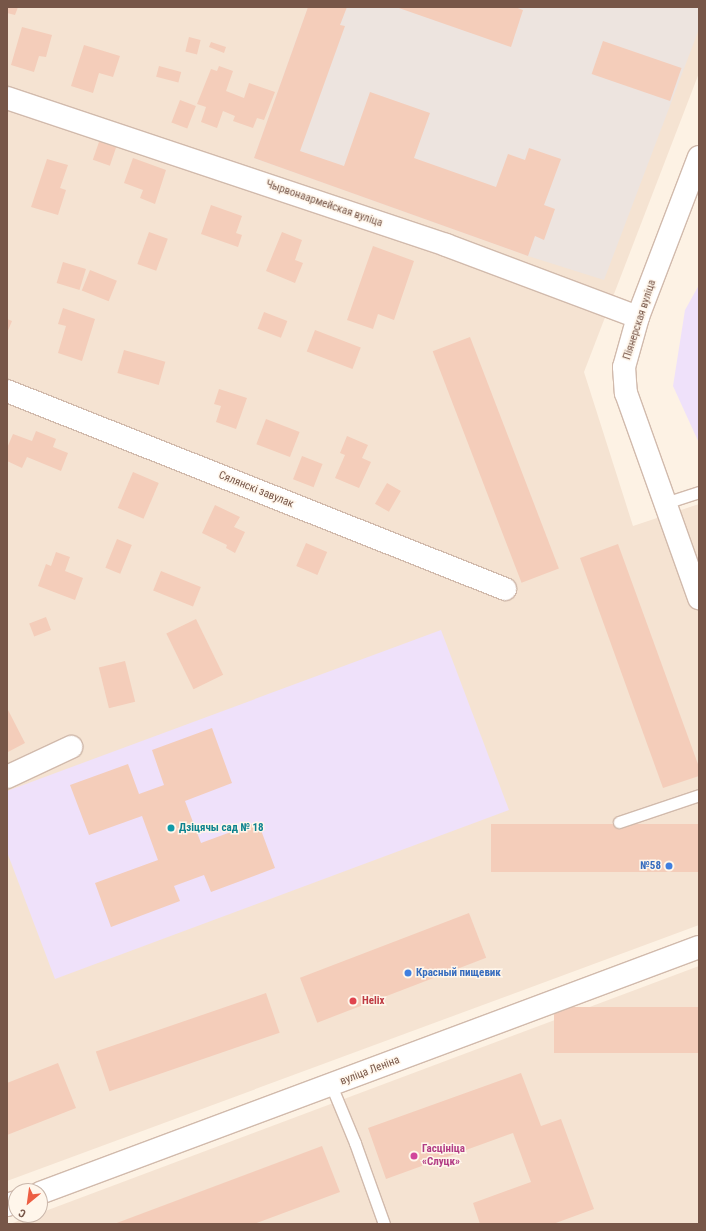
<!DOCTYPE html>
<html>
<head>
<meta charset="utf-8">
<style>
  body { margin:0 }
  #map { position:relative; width:706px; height:1231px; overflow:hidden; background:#fdf2e4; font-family:"Roboto Condensed",sans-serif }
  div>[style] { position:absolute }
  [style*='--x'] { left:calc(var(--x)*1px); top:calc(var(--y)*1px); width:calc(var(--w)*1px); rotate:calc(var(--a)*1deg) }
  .residential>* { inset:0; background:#f5e3d2 }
  .industrial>* { inset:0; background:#ede4df }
  .education>* { inset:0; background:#efe1fa }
  .building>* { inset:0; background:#f4cdba; transform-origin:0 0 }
  .roads { filter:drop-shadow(1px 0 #d1baac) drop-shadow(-1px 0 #d1baac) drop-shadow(0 1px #d1baac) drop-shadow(0 -1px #d1baac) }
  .service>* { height:11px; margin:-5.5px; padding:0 5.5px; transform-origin:5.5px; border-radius:5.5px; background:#fff }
  .minor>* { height:22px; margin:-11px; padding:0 11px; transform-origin:11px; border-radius:11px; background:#fff }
  .tertiary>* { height:22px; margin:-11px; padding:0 11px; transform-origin:11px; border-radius:11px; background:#fff }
  .secondary>* { height:22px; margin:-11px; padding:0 11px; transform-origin:11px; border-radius:11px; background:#fff }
  .dots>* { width:11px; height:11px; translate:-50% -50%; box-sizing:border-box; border:2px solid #fff6eb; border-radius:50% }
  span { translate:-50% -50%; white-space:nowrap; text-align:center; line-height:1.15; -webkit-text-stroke:3px #fff6eb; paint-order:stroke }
  .street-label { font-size:11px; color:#775648 }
  .culture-label { font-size:11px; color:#0d838f; font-weight:700 }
  .left { translate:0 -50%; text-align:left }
  .shop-label { font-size:11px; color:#366cbe; font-weight:700 }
  .right { translate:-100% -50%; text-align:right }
  .health-label { font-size:11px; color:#be3a42; font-weight:700 }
  .hotel-label { font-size:11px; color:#b23c85; font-weight:700 }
  .frame { position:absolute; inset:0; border:8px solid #775648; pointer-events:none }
  .north { position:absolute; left:8px; top:1183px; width:40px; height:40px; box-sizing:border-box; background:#fff6eb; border:1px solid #c9b6aa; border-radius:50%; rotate:209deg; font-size:11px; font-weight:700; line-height:16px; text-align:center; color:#775648 }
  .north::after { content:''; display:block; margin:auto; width:14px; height:18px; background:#ed5e43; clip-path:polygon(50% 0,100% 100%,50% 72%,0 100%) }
</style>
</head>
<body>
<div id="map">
  <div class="residential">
    <i style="clip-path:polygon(7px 7px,699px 7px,699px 73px,584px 372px,633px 526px,699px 504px,699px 925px,7px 1181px)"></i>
    <i style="clip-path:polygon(699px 966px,699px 1224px,10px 1224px,34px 1215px,40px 1215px,40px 1213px)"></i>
  </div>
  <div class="industrial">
    <i style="clip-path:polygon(308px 7px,699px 7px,699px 29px,604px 280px,528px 256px,254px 158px)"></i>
  </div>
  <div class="education">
    <i style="clip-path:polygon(699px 285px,699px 443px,673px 386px,685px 310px)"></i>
    <i style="clip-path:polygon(441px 630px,509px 810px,55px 979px,7px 852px,7px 791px)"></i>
  </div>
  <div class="building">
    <i style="clip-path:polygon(7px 7px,18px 7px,15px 15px,7px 13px)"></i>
    <i style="clip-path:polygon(308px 7px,347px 7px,340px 25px,345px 26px,300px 151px,344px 166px,370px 92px,430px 113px,414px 158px,496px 187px,508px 154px,525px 160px,529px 148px,561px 159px,544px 205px,555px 209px,544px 240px,535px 236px,528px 256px,254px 158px)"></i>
    <i style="clip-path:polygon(396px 7px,515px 7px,523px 10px,511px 47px)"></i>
    <i style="clip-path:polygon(22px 27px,52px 35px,46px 57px,39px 56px,34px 72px,11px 65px)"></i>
    <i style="left:189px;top:37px;width:12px;height:15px;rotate:14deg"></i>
    <i style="left:603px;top:41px;width:83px;height:35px;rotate:19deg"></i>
    <i style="clip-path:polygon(211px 42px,226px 47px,224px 53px,209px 47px)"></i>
    <i style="clip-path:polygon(84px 45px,120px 56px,113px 77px,99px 73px,93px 93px,71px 86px)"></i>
    <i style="left:159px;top:66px;width:23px;height:11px;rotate:15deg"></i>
    <i style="clip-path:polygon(219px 66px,233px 71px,226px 91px,244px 98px,249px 83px,275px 92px,264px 120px,257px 118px,253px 128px,233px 121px,235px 116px,223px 111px,217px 128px,201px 122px,206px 107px,197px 104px,211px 69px,217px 71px)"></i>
    <i style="left:180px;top:100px;width:17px;height:24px;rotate:21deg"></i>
    <i style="left:100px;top:139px;width:18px;height:22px;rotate:19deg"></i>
    <i style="clip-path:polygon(133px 158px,166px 170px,155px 204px,140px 198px,143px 190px,124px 183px)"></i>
    <i style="clip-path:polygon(47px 159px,68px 165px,60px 188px,66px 190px,58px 215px,31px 207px)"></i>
    <i style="clip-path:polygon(211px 205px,242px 216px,236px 233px,242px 235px,238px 247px,201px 234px)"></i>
    <i style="left:149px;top:232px;width:20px;height:34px;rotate:20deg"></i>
    <i style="clip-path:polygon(282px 232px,302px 240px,295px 260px,303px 263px,295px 283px,266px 271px)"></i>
    <i style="clip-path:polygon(373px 246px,414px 261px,394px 320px,378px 314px,373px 329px,347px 320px)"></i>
    <i style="left:63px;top:262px;width:24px;height:22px;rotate:17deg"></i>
    <i style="left:90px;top:270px;width:29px;height:22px;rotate:22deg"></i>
    <i style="clip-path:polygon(63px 308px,95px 319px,82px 361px,58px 353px,66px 326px,58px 324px)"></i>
    <i style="left:264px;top:312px;width:25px;height:18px;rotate:21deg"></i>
    <i style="clip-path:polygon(7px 319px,12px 321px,7px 333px)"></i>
    <i style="left:315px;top:330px;width:49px;height:23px;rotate:21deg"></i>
    <i style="left:470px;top:337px;width:248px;height:40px;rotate:69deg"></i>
    <i style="left:124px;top:350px;width:43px;height:24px;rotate:16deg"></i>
    <i style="clip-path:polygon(219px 389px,247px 398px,236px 429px,216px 422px,221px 406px,214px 404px)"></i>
    <i style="left:266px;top:419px;width:36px;height:27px;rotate:21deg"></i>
    <i style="clip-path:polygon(36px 431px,56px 439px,53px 447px,68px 453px,61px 471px,27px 457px,22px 468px,7px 461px,7px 448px,13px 434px,32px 441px)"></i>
    <i style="clip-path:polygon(347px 436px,368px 445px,362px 458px,371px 462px,359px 488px,335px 478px,345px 455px,340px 453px)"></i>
    <i style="left:302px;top:456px;width:22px;height:25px;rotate:21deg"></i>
    <i style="left:133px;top:472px;width:28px;height:39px;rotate:23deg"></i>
    <i style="left:387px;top:483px;width:16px;height:24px;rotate:30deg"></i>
    <i style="clip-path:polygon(215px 505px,240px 517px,234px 527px,245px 532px,235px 553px,226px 548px,227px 545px,202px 533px)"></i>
    <i style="left:117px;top:539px;width:16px;height:31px;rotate:22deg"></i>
    <i style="left:306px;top:543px;width:23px;height:25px;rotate:23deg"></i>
    <i style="clip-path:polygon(618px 544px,699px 767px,699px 776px,663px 788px,580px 558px)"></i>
    <i style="clip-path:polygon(56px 552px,70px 557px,65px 571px,83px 578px,75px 600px,38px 586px,46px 564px,51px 566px)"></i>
    <i style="left:161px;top:571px;width:43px;height:21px;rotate:22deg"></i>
    <i style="left:46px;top:617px;width:14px;height:18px;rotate:69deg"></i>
    <i style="left:196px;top:619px;width:62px;height:33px;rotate:64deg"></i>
    <i style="left:125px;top:661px;width:42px;height:27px;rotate:76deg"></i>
    <i style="clip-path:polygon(7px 708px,25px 743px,8px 752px,7px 750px)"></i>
    <i style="clip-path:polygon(212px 728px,232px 783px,185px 801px,201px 843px,258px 822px,275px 868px,211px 892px,204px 875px,174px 886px,180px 901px,111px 927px,95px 883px,158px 860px,142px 816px,89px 835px,70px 785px,128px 764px,139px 794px,164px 785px,152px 750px)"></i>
    <i style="left:699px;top:824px;width:48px;height:208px;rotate:90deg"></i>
    <i style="left:469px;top:913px;width:48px;height:181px;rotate:69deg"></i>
    <i style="left:266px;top:993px;width:42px;height:180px;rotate:71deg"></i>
    <i style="left:699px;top:1007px;width:46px;height:145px;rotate:90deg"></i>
    <i style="clip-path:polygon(58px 1063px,76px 1108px,7px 1135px,7px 1083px)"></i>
    <i style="clip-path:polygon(521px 1073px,541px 1126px,561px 1119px,594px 1209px,553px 1224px,480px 1224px,473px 1203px,531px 1182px,513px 1133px,386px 1179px,368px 1128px)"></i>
    <i style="clip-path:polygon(322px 1146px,340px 1192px,254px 1224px,114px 1224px)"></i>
  </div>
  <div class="roads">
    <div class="service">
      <i style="--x:665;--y:503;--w:36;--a:-18"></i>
      <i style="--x:619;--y:822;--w:84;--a:-18.6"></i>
      <i style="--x:331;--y:1085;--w:63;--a:67.5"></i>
      <i style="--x:355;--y:1143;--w:86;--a:70.3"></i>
    </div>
    <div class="minor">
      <i style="--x:7;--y:98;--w:463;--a:18.5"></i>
      <i style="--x:446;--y:245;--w:205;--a:20.6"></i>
      <i style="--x:7;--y:391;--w:536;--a:21.68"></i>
      <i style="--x:7;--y:777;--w:71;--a:-25.1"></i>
    </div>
    <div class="tertiary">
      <i style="--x:699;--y:157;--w:171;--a:110.9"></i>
      <i style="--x:638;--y:317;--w:52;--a:105.6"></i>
      <i style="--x:624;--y:367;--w:26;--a:86"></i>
      <i style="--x:626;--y:393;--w:218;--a:70.4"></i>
    </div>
    <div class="secondary">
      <i style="--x:40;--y:1193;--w:703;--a:-20.47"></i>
      <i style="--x:7;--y:1205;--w:9;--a:-18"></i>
    </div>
  </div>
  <div class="dots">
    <i style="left:171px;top:828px;background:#0f9aa8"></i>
    <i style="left:669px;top:866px;background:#3f7fe0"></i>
    <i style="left:408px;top:973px;background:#3f7fe0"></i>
    <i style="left:353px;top:1001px;background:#e0444e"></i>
    <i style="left:414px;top:1156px;background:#d1479c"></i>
  </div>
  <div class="street-label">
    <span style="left:324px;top:204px;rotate:19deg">Чырвонаармейская вуліца</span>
    <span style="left:640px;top:320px;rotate:-72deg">Піянерская вуліца</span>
    <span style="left:256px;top:490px;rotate:22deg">Сялянскі завулак</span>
    <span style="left:370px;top:1071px;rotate:-21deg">вуліца Леніна</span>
  </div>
  <div class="culture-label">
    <span class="left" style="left:179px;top:828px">Дзіцячы сад № 18</span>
  </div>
  <div class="shop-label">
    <span class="right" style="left:661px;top:866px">№58</span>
    <span class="left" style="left:416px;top:973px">Красный пищевик</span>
  </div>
  <div class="health-label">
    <span class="left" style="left:362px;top:1001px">Helix</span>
  </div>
  <div class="hotel-label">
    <span class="left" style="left:422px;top:1156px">Гасцініца<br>«Слуцк»</span>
  </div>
  <div class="frame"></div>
  <div class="north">С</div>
</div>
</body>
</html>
